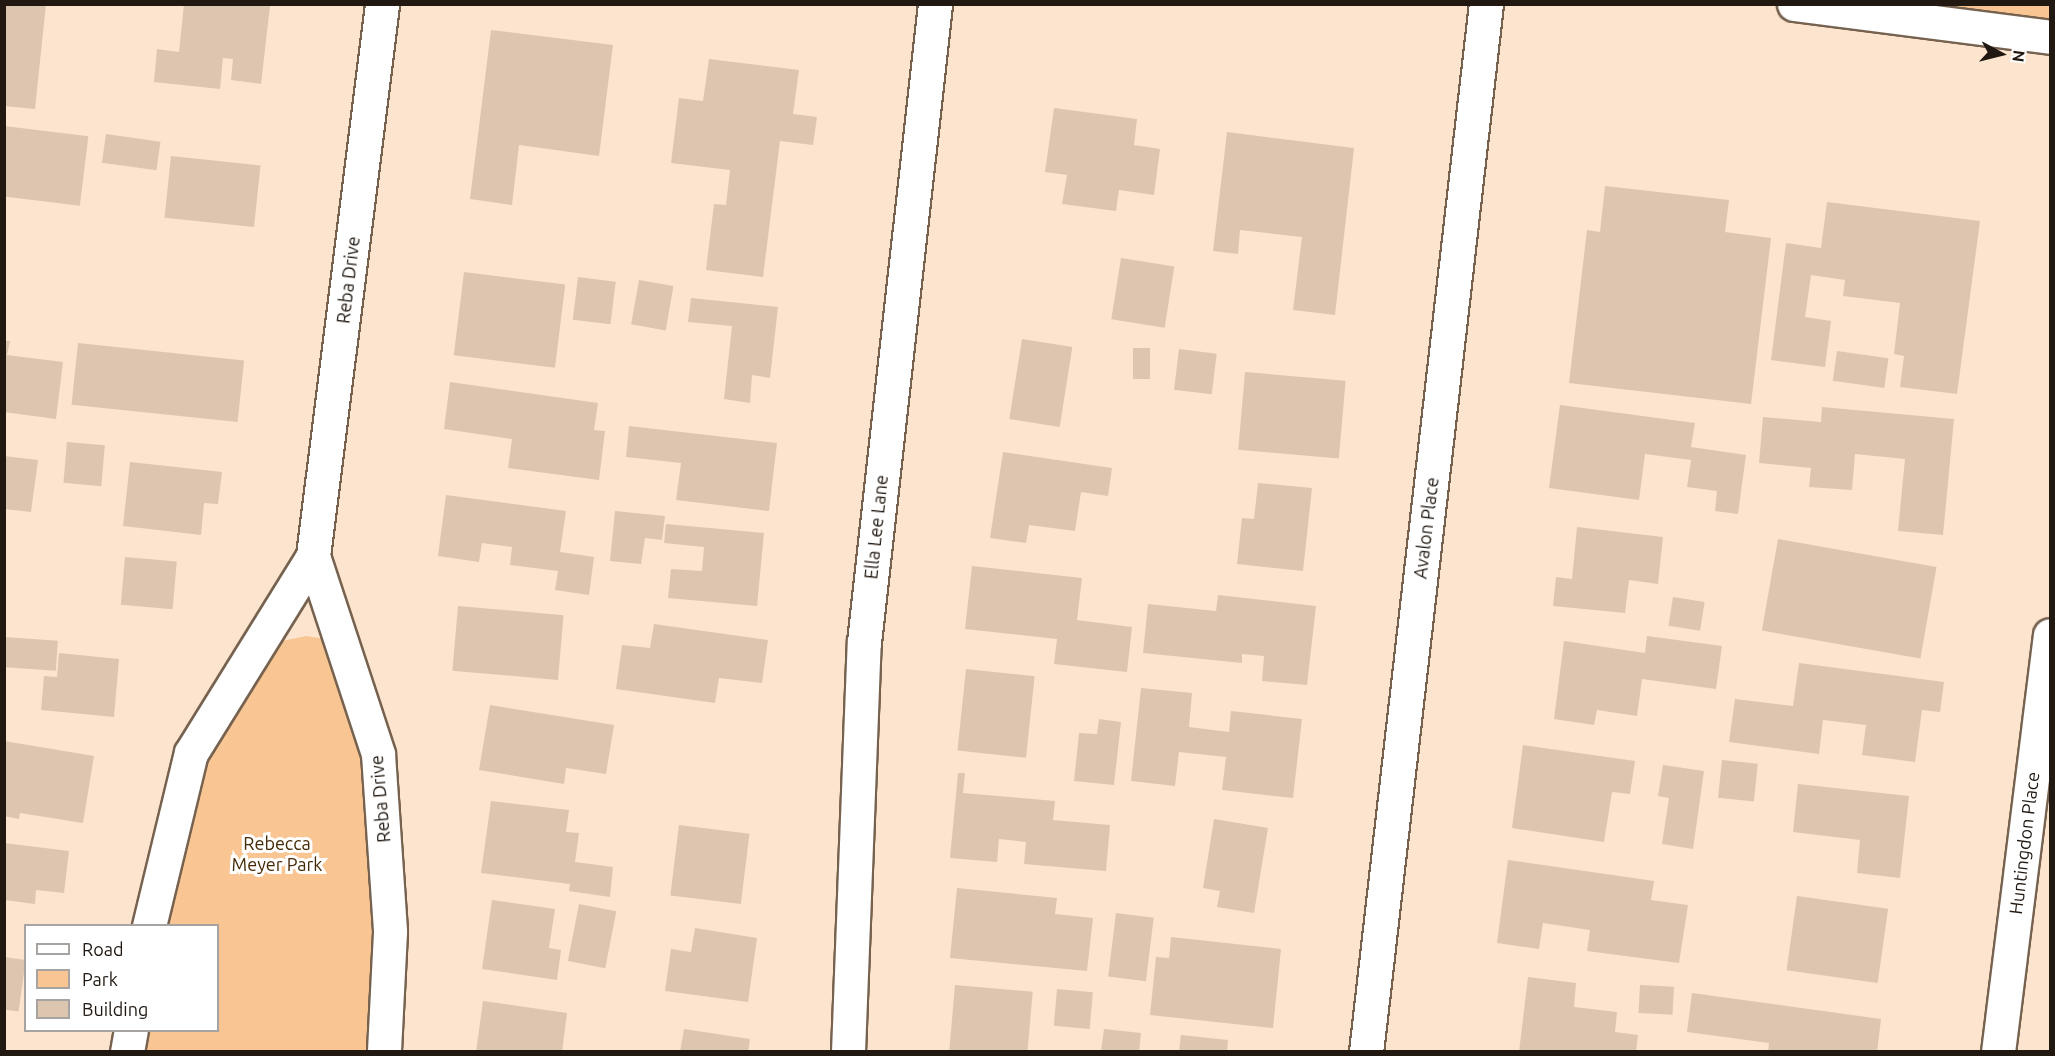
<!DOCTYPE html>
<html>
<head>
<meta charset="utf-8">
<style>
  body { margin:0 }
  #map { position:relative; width:2055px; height:1056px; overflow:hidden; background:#fce4ce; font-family:Ubuntu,sans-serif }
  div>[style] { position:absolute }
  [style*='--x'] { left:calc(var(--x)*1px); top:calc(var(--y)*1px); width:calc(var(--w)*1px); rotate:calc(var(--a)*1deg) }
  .green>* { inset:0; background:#f9c592 }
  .building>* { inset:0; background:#ddc6b0; transform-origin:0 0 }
  .roads { filter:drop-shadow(2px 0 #76624f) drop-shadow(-2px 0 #76624f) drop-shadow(0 2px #76624f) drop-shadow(0 -2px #76624f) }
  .minor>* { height:33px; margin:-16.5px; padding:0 16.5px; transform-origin:16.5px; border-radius:16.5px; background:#fff }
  span { translate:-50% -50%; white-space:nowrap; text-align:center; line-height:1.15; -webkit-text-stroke:6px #fff; paint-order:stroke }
  .street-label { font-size:18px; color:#211811 }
  .park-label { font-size:18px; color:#462906 }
  .frame { position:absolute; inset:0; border:6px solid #211811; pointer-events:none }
  .legend { position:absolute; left:24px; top:924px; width:195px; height:108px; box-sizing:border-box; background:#fff; border:2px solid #a6a3a0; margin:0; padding:8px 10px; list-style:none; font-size:18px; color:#211811 }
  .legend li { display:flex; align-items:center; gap:12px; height:30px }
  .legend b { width:30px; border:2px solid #a6a3a0 }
  .north { position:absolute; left:1971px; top:24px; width:60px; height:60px; -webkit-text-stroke:4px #fff; paint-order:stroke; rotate:97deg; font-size:16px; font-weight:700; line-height:24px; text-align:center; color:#211811 }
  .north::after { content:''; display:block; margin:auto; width:21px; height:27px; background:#211811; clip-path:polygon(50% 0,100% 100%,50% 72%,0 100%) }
</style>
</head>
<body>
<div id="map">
  <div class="green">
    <i style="clip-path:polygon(1897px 5px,2050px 5px,2050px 23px)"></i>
    <i style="clip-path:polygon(306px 636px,326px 639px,363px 757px,375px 932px,369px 1051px,142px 1052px,146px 1031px,218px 1030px,218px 926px,165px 925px,206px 759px,278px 642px)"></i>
  </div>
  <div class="building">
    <i style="clip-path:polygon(4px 4px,46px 4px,35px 109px,4px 106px)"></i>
    <i style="clip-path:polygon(184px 4px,270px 6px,261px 84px,231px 80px,233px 59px,223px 58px,220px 89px,154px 82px,157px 49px,179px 52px)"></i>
    <i style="clip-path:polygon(491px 30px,613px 45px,599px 156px,519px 145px,512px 205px,470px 199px)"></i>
    <i style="clip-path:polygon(709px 59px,799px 70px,793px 114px,817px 117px,813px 145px,780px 141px,763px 277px,706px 270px,714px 204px,726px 205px,730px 170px,671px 163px,679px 98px,703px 101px)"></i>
    <i style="clip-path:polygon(1054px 108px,1137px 119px,1134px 145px,1160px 149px,1154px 195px,1119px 190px,1116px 211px,1062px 204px,1067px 175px,1045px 172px)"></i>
    <i style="left:4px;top:126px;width:85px;height:70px;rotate:7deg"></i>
    <i style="clip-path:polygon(1227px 132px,1354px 148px,1335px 315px,1293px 310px,1302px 237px,1240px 230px,1238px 254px,1213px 251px)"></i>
    <i style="left:106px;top:134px;width:55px;height:29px;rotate:8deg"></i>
    <i style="left:171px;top:156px;width:90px;height:62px;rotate:6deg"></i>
    <i style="clip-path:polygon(1605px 186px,1729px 200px,1725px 232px,1771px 238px,1751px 404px,1569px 383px,1587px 230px,1600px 232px)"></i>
    <i style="clip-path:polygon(1827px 202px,1980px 221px,1957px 394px,1900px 387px,1904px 356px,1894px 354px,1900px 303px,1843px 296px,1845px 280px,1811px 275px,1805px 317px,1831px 321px,1825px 367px,1771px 360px,1786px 243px,1821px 248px)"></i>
    <i style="left:1121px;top:258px;width:54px;height:62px;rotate:9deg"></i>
    <i style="left:464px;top:272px;width:102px;height:84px;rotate:7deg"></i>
    <i style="left:578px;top:277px;width:38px;height:43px;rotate:7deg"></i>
    <i style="left:639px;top:280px;width:35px;height:45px;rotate:10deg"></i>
    <i style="clip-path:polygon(691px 298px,778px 307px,770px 378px,752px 375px,750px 403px,724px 399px,732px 326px,688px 322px)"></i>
    <i style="left:1022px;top:339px;width:51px;height:81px;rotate:9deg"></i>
    <i style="clip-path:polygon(4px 341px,10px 341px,7px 355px,63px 362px,56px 419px,4px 412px)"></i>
    <i style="left:78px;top:343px;width:167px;height:62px;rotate:6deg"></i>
    <i style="left:1150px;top:348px;width:31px;height:17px;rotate:90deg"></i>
    <i style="left:1179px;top:349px;width:38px;height:41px;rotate:7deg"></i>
    <i style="left:1837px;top:351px;width:52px;height:30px;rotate:8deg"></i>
    <i style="left:1245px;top:372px;width:101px;height:78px;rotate:5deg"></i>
    <i style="clip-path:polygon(450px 382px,598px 403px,594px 430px,605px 431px,599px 480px,508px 468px,512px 439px,444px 429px)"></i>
    <i style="clip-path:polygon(1560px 405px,1695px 423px,1691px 447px,1746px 455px,1738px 514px,1715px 511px,1717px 491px,1687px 487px,1691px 460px,1645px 454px,1639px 500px,1549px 488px)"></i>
    <i style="clip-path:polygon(1822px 407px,1954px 419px,1943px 535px,1898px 531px,1905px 459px,1855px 454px,1852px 490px,1809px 487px,1811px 468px,1759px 463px,1763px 417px,1821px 422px)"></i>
    <i style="clip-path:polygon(629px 426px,777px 443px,769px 511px,676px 500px,681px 463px,626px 457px)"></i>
    <i style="left:67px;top:442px;width:38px;height:41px;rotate:5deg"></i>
    <i style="clip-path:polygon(1003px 452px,1112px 468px,1108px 496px,1081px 492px,1075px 531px,1029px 525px,1026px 543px,990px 538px)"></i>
    <i style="clip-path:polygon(4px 456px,38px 460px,31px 512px,4px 509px)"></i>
    <i style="clip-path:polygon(130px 462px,222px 472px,218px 504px,204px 503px,201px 535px,123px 526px)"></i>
    <i style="clip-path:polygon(1258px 483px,1312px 488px,1303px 571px,1237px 564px,1242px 518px,1254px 519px)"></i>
    <i style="clip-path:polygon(446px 495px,566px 511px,560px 552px,594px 557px,589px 595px,555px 590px,558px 571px,510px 565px,512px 547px,482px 543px,479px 562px,438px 556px)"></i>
    <i style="clip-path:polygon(615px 511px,665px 516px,662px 540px,645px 538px,641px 564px,610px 561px)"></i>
    <i style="clip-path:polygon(666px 524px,764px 533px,757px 606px,668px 598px,671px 569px,702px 571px,704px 547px,664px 543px)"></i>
    <i style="clip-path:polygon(1577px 527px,1663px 537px,1658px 584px,1629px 580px,1625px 613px,1553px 606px,1556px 577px,1572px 579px)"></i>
    <i style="left:1778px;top:539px;width:161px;height:93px;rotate:10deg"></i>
    <i style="left:125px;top:557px;width:52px;height:48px;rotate:5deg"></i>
    <i style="clip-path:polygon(972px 566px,1082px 578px,1077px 620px,1132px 627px,1127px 672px,1054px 664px,1057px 639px,965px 629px)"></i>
    <i style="clip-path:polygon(1218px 595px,1316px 606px,1307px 685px,1262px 681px,1264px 656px,1242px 654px,1242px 663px,1143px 653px,1148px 604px,1216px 611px)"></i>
    <i style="left:1673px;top:597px;width:32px;height:29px;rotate:9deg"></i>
    <i style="left:458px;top:606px;width:106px;height:65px;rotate:5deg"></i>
    <i style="clip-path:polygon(654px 624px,768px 640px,762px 683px,719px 678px,715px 703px,616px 689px,622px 645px,650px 648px)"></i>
    <i style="clip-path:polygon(1647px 636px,1722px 646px,1716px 689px,1642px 679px,1637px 716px,1597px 710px,1594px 725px,1554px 719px,1564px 641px,1645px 653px)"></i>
    <i style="left:4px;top:637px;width:54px;height:30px;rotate:4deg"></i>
    <i style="clip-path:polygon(59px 653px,119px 659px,114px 717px,41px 710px,44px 676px,57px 677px)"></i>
    <i style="clip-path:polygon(1799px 663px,1944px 682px,1940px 712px,1922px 710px,1915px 762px,1862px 755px,1866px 725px,1823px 720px,1819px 754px,1729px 742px,1735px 699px,1793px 706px)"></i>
    <i style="left:966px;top:669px;width:69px;height:82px;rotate:6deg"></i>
    <i style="clip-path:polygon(1141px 688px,1192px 693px,1189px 727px,1229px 732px,1231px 711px,1302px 719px,1293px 798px,1222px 790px,1226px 757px,1179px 752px,1175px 786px,1131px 781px)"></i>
    <i style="clip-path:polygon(490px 705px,614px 725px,606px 774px,566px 768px,564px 784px,479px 770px)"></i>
    <i style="clip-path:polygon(1099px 719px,1121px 722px,1114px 785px,1074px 781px,1079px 733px,1097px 734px)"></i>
    <i style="clip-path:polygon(4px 741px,94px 756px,83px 823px,20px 813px,19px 819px,4px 816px)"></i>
    <i style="clip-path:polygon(1523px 745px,1635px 761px,1630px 794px,1612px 792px,1604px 842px,1512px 828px)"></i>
    <i style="left:1722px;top:760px;width:36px;height:38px;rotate:6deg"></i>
    <i style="clip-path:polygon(1663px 765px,1704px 771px,1693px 849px,1662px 844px,1669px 798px,1658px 796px)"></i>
    <i style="clip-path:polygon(958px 773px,965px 773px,963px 793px,1055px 801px,1053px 820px,1110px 825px,1106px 871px,1024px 864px,1026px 842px,999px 839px,997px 862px,950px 858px)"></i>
    <i style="clip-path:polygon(1798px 784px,1909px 796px,1900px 878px,1857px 873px,1860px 840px,1793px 832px)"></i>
    <i style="clip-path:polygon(491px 801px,569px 810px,566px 832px,579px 833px,575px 862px,613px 867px,610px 897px,569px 891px,570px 884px,481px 873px)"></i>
    <i style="clip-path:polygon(1214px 819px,1268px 828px,1254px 913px,1217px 907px,1220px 891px,1203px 888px)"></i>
    <i style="left:679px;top:825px;width:71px;height:71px;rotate:7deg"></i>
    <i style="clip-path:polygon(4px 843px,69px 851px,64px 893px,36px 890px,35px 904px,4px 900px)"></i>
    <i style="clip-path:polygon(1508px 860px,1654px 881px,1651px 900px,1688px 905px,1679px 963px,1587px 951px,1590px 930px,1543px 923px,1539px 949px,1497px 943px)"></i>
    <i style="clip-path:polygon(957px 888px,1057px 898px,1055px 914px,1093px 918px,1087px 971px,950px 958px)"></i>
    <i style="left:1797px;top:896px;width:92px;height:75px;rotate:8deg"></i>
    <i style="clip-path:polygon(492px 900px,555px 909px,549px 948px,561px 950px,557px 980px,482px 969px)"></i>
    <i style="left:579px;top:904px;width:38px;height:58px;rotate:11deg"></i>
    <i style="left:1116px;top:913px;width:38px;height:64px;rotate:7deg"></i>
    <i style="clip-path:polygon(695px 928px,757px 938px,748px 1002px,665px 991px,671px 949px,691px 952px)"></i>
    <i style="clip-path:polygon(1171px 937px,1281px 949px,1273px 1028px,1150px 1015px,1156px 957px,1169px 958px)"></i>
    <i style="left:4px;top:957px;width:22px;height:52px;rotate:8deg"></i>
    <i style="clip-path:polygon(1528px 977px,1576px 983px,1574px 1007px,1617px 1012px,1615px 1032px,1638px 1035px,1636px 1052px,1519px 1052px)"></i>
    <i style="left:955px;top:985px;width:78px;height:67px;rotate:5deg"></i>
    <i style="left:1640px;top:985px;width:34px;height:28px;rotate:3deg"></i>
    <i style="left:1057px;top:989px;width:36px;height:37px;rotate:5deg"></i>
    <i style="clip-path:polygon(1692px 993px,1881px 1019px,1877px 1052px,1768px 1052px,1769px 1043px,1687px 1032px)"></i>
    <i style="clip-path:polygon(483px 1001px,567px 1013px,562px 1052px,476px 1052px)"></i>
    <i style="clip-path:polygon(684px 1029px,750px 1039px,748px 1052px,680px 1052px)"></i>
    <i style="clip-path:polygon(1104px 1029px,1141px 1033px,1139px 1052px,1101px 1052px)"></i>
    <i style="clip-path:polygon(1181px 1035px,1228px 1040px,1227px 1052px,1179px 1052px)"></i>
  </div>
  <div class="roads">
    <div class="minor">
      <i style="--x:1794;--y:4;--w:258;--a:7.3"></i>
      <i style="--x:313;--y:556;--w:208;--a:71.8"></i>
      <i style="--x:378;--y:754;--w:178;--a:86.1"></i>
      <i style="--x:390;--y:932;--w:120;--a:92.9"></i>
      <i style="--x:149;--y:926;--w:178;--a:-76.4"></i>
      <i style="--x:191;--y:753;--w:232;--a:-58.2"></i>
      <i style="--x:313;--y:556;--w:556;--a:-82.87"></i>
      <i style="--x:127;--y:1052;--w:22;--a:-80"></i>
      <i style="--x:848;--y:1052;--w:410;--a:-87.8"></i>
      <i style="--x:864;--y:642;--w:642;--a:-83.65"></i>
      <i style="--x:1366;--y:1052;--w:1055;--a:-83.47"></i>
      <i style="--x:1998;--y:1052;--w:420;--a:-82.9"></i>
    </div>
  </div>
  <div class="street-label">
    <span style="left:348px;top:280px;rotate:-83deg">Reba Drive</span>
    <span style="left:876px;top:527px;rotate:-84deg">Ella Lee Lane</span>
    <span style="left:1426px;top:528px;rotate:-83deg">Avalon Place</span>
    <span style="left:380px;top:799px;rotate:-95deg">Reba Drive</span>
    <span style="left:2024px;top:843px;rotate:-83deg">Huntingdon Place</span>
  </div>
  <div class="park-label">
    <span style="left:277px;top:854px">Rebecca<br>Meyer Park</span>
  </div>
  <div class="frame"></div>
  <ul class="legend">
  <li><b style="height:8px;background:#fff"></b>Road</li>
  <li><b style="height:16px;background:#f9c592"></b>Park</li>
  <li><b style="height:16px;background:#ddc6b0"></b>Building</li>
  </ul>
  <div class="north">N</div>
</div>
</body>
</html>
